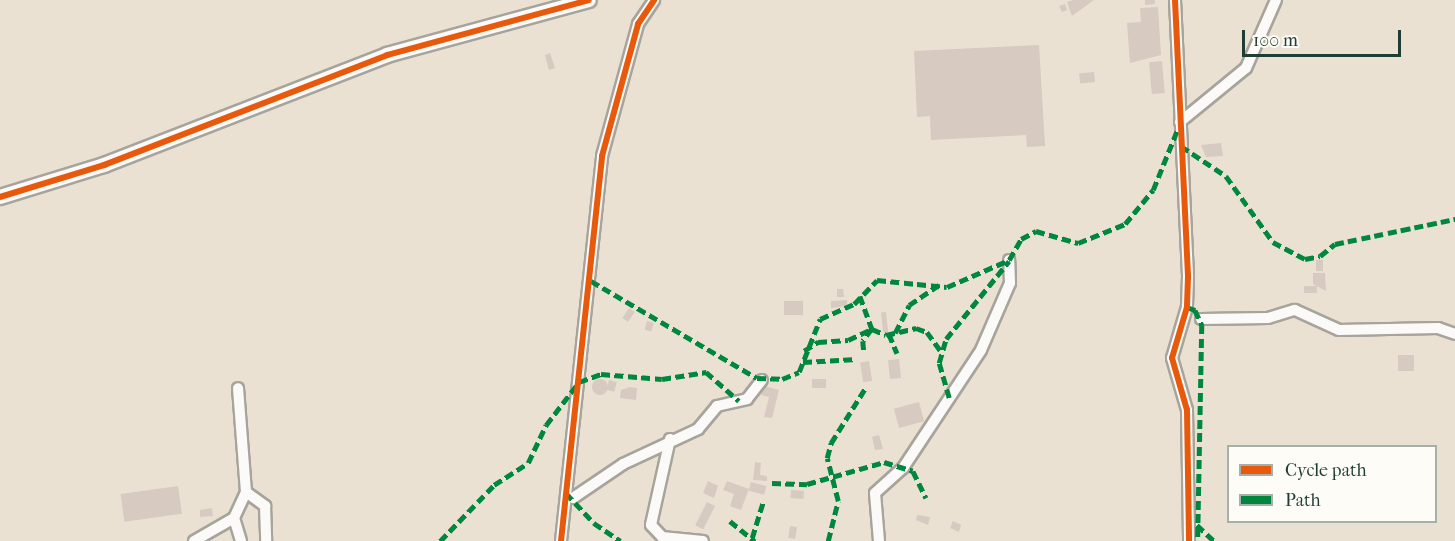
<!DOCTYPE html>
<html>
<head>
<meta charset="utf-8">
<style>
  body { margin:0 }
  #map { position:relative; width:1455px; height:541px; overflow:hidden; background:#eae1d3; font-family:"IM FELL French Canon",serif }
  div>[style] { position:absolute }
  [style*='--x'] { left:calc(var(--x)*1px); top:calc(var(--y)*1px); width:calc(var(--w)*1px); rotate:calc(var(--a)*1deg) }
  .building>* { inset:0; background:#d7cac1; transform-origin:0 0 }
  .round { border-radius:50% }
  .roads { filter:drop-shadow(2px 0 #a6a49b) drop-shadow(-2px 0 #a6a49b) drop-shadow(0 2px #a6a49b) drop-shadow(0 -2px #a6a49b) }
  .minor>* { height:10px; margin:-5px; padding:0 5px; transform-origin:5px; border-radius:5px; background:#fcfaf8 }
  .tertiary>* { height:14px; margin:-7px; padding:0 7px; transform-origin:7px; border-radius:7px; background:#fcfaf8 }
  .quiet>* { height:4.5px; margin-top:-2.25px; transform-origin:0; background:repeating-linear-gradient(90deg,#00873e 0 9px,transparent 0 13.5px) }
  .cycleway>* { height:6px; margin:-3px; padding:0 3px; transform-origin:3px; border-radius:3px; background:#e8590c }
  span { translate:-50% -50%; white-space:nowrap; text-align:center; line-height:1.15; -webkit-text-stroke:5px #fdfcf7; paint-order:stroke }
  .legend { position:absolute; left:1227px; top:445px; width:210px; height:78px; box-sizing:border-box; background:#fdfcf7; border:2px solid #a4b0a9; margin:0; padding:8px 10px; list-style:none; font-size:18px; color:#1f3d34 }
  .legend li { display:flex; align-items:center; gap:12px; height:30px }
  .legend b { width:30px; border:2px solid #a4b0a9 }
  .scale { position:absolute; left:1242px; top:30px; width:159px; height:27px; box-sizing:border-box; border:3px solid #1f3d34; border-top:0; padding-left:8px; font-size:18px; line-height:21px; white-space:nowrap; color:#1f3d34; -webkit-text-stroke:4px #fdfcf7; paint-order:stroke }
</style>
</head>
<body>
<div id="map">
  <div class="building">
    <i style="clip-path:polygon(1094px 0,1072px 16px,1067px 2px,1073px 0)"></i>
    <i style="clip-path:polygon(1145px 0,1155px 0,1155px 4px,1145px 5px)"></i>
    <i style="clip-path:polygon(1065px 4px,1067px 10px,1062px 12px,1059px 6px)"></i>
    <i style="clip-path:polygon(1158px 7px,1161px 55px,1130px 63px,1127px 23px,1141px 22px,1140px 8px)"></i>
    <i style="clip-path:polygon(1039px 45px,1045px 146px,1027px 147px,1026px 135px,931px 140px,930px 116px,917px 117px,914px 51px)"></i>
    <i style="clip-path:polygon(550px 53px,555px 68px,549px 70px,545px 55px)"></i>
    <i style="left:1162px;top:61px;width:32px;height:13px;rotate:85deg"></i>
    <i style="left:1094px;top:72px;width:10px;height:15px;rotate:84deg"></i>
    <i style="clip-path:polygon(1221px 143px,1223px 156px,1206px 157px,1201px 145px)"></i>
    <i style="left:1316px;top:260px;width:7px;height:11px"></i>
    <i style="clip-path:polygon(1313px 273px,1325px 273px,1326px 291px,1313px 284px)"></i>
    <i style="left:1317px;top:286px;width:7px;height:13px;rotate:90deg"></i>
    <i style="clip-path:polygon(837px 289px,843px 289px,844px 297px,837px 297px)"></i>
    <i style="clip-path:polygon(847px 300px,847px 306px,831px 308px,831px 301px)"></i>
    <i style="left:784px;top:301px;width:19px;height:14px"></i>
    <i style="left:629px;top:308px;width:7px;height:12px;rotate:34deg"></i>
    <i style="left:886px;top:312px;width:20px;height:5px;rotate:84deg"></i>
    <i style="left:647px;top:321px;width:7px;height:9px;rotate:16deg"></i>
    <i style="left:1414px;top:355px;width:16px;height:16px;rotate:90deg"></i>
    <i style="left:899px;top:359px;width:19px;height:11px;rotate:84deg"></i>
    <i style="left:869px;top:361px;width:20px;height:9px;rotate:81deg"></i>
    <i style="left:812px;top:379px;width:14px;height:9px"></i>
    <i class="round" style="left:592px;top:379px;width:16px;height:16px"></i>
    <i style="left:609px;top:380px;width:8px;height:10px;rotate:14deg"></i>
    <i style="clip-path:polygon(764px 386px,779px 390px,772px 418px,764px 417px,769px 397px,761px 395px)"></i>
    <i style="clip-path:polygon(630px 387px,637px 388px,636px 400px,620px 398px,621px 390px)"></i>
    <i style="left:919px;top:402px;width:20px;height:26px;rotate:75deg"></i>
    <i style="clip-path:polygon(879px 435px,883px 449px,875px 450px,872px 437px)"></i>
    <i style="clip-path:polygon(755px 462px,761px 463px,760px 475px,767px 476px,767px 481px,753px 480px)"></i>
    <i style="clip-path:polygon(708px 481px,718px 486px,714px 498px,703px 493px)"></i>
    <i style="clip-path:polygon(727px 481px,749px 489px,741px 510px,730px 506px,734px 494px,723px 490px)"></i>
    <i style="left:751px;top:482px;width:16px;height:9px;rotate:15deg"></i>
    <i style="left:178px;top:486px;width:28px;height:58px;rotate:82deg"></i>
    <i style="left:791px;top:490px;width:13px;height:8px;rotate:4deg"></i>
    <i style="left:707px;top:502px;width:9px;height:26px;rotate:27deg"></i>
    <i style="clip-path:polygon(212px 508px,213px 516px,200px 517px,200px 510px)"></i>
    <i style="clip-path:polygon(917px 515px,930px 517px,928px 525px,916px 520px)"></i>
    <i style="clip-path:polygon(953px 521px,961px 525px,959px 532px,950px 528px)"></i>
    <i style="left:790px;top:526px;width:7px;height:12px;rotate:8deg"></i>
  </div>
  <div class="roads">
    <div class="minor">
      <i style="--x:1175;--y:0;--w:277;--a:87.3"></i>
      <i style="--x:1188;--y:277;--w:30;--a:92"></i>
      <i style="--x:1187;--y:307;--w:53;--a:106.4"></i>
      <i style="--x:1172;--y:358;--w:54;--a:73.9"></i>
      <i style="--x:1187;--y:410;--w:131;--a:89.1"></i>
      <i style="--x:1180;--y:122;--w:85;--a:-39.3"></i>
      <i style="--x:1246;--y:68;--w:74;--a:-66.2"></i>
      <i style="--x:1201;--y:319;--w:67;--a:-0.9"></i>
      <i style="--x:1268;--y:318;--w:28;--a:-17"></i>
      <i style="--x:1295;--y:310;--w:48;--a:24.4"></i>
      <i style="--x:1339;--y:330;--w:99;--a:-1.2"></i>
      <i style="--x:1438;--y:328;--w:18;--a:19"></i>
      <i style="--x:670;--y:439;--w:88;--a:102.5"></i>
      <i style="--x:651;--y:525;--w:16;--a:47"></i>
      <i style="--x:662;--y:537;--w:41;--a:5.6"></i>
      <i style="--x:246;--y:492;--w:24;--a:36"></i>
      <i style="--x:265;--y:506;--w:35;--a:88"></i>
      <i style="--x:573;--y:498;--w:60;--a:-34.2"></i>
      <i style="--x:623;--y:464;--w:83;--a:-25"></i>
      <i style="--x:698;--y:429;--w:30;--a:-50"></i>
      <i style="--x:717;--y:406;--w:31;--a:-13"></i>
      <i style="--x:747;--y:399;--w:24;--a:-52"></i>
      <i style="--x:234;--y:518;--w:24;--a:73"></i>
      <i style="--x:194;--y:541;--w:46;--a:-29.9"></i>
      <i style="--x:234;--y:518;--w:29;--a:-65"></i>
      <i style="--x:246;--y:492;--w:104;--a:-94.4"></i>
      <i style="--x:561;--y:541;--w:387;--a:-83.9"></i>
      <i style="--x:602;--y:156;--w:137;--a:-74.7"></i>
      <i style="--x:638;--y:24;--w:29;--a:-56"></i>
      <i style="--x:879;--y:541;--w:48;--a:-94.8"></i>
      <i style="--x:875;--y:493;--w:38;--a:-42"></i>
      <i style="--x:903;--y:468;--w:141;--a:-56.5"></i>
      <i style="--x:981;--y:350;--w:73;--a:-66.6"></i>
      <i style="--x:1010;--y:283;--w:23;--a:-92"></i>
    </div>
    <div class="tertiary">
      <i style="--x:0;--y:197;--w:109;--a:-17.1"></i>
      <i style="--x:104;--y:165;--w:304;--a:-21.2"></i>
      <i style="--x:387;--y:55;--w:209;--a:-15.2"></i>
    </div>
  </div>
  <div class="quiet">
    <i style="--x:1181;--y:146;--w:54;--a:33.7"></i>
    <i style="--x:1226;--y:176;--w:81;--a:54.5"></i>
    <i style="--x:1273;--y:242;--w:36;--a:28"></i>
    <i style="--x:1305;--y:259;--w:15;--a:-11"></i>
    <i style="--x:1320;--y:256;--w:19;--a:-39"></i>
    <i style="--x:1335;--y:244;--w:123;--a:-11.8"></i>
    <i style="--x:591;--y:281;--w:192;--a:30.3"></i>
    <i style="--x:757;--y:378;--w:25;--a:2"></i>
    <i style="--x:782;--y:379;--w:18;--a:-22"></i>
    <i style="--x:799;--y:372;--w:57;--a:-68.4"></i>
    <i style="--x:820;--y:319;--w:37;--a:-24"></i>
    <i style="--x:854;--y:304;--w:33;--a:-46"></i>
    <i style="--x:877;--y:280;--w:70;--a:5.7"></i>
    <i style="--x:947;--y:287;--w:68;--a:-23.5"></i>
    <i style="--x:1009;--y:260;--w:24;--a:-60"></i>
    <i style="--x:1021;--y:239;--w:17;--a:-28"></i>
    <i style="--x:1036;--y:231;--w:44;--a:15.9"></i>
    <i style="--x:1078;--y:243;--w:51;--a:-22"></i>
    <i style="--x:1125;--y:224;--w:44;--a:-50.5"></i>
    <i style="--x:1153;--y:190;--w:67;--a:-68"></i>
    <i style="--x:860;--y:296;--w:35;--a:70"></i>
    <i style="--x:872;--y:329;--w:15;--a:127"></i>
    <i style="--x:863;--y:341;--w:11;--a:85"></i>
    <i style="--x:1187;--y:307;--w:9;--a:21"></i>
    <i style="--x:1195;--y:310;--w:17;--a:65"></i>
    <i style="--x:1202;--y:325;--w:216;--a:91.1"></i>
    <i style="--x:895;--y:333;--w:31;--a:-63"></i>
    <i style="--x:909;--y:305;--w:36;--a:-34"></i>
    <i style="--x:889;--y:334;--w:21;--a:67"></i>
    <i style="--x:804;--y:351;--w:17;--a:-33"></i>
    <i style="--x:818;--y:342;--w:30;--a:-4"></i>
    <i style="--x:848;--y:340;--w:26;--a:-25"></i>
    <i style="--x:872;--y:329;--w:15;--a:23"></i>
    <i style="--x:886;--y:335;--w:31;--a:-13"></i>
    <i style="--x:916;--y:328;--w:12;--a:20"></i>
    <i style="--x:927;--y:332;--w:24;--a:54"></i>
    <i style="--x:803;--y:362;--w:54;--a:-3.2"></i>
    <i style="--x:949;--y:398;--w:36;--a:-106"></i>
    <i style="--x:939;--y:363;--w:25;--a:-74"></i>
    <i style="--x:946;--y:339;--w:100;--a:-51.1"></i>
    <i style="--x:772;--y:483;--w:35;--a:2"></i>
    <i style="--x:807;--y:484;--w:80;--a:-15.9"></i>
    <i style="--x:884;--y:462;--w:30;--a:17"></i>
    <i style="--x:913;--y:471;--w:30;--a:64"></i>
    <i style="--x:566;--y:493;--w:41;--a:47"></i>
    <i style="--x:594;--y:523;--w:32;--a:34"></i>
    <i style="--x:730;--y:521;--w:32;--a:39"></i>
    <i style="--x:1197;--y:525;--w:23;--a:43"></i>
    <i style="--x:752;--y:538;--w:39;--a:-73"></i>
    <i style="--x:440;--y:541;--w:78;--a:-46"></i>
    <i style="--x:494;--y:485;--w:40;--a:-32.9"></i>
    <i style="--x:528;--y:463;--w:42;--a:-64.7"></i>
    <i style="--x:546;--y:425;--w:54;--a:-52.5"></i>
    <i style="--x:579;--y:382;--w:23;--a:-20"></i>
    <i style="--x:601;--y:374;--w:61;--a:4.7"></i>
    <i style="--x:662;--y:379;--w:45;--a:-9"></i>
    <i style="--x:706;--y:372;--w:44;--a:41.3"></i>
    <i style="--x:828;--y:541;--w:41;--a:-76"></i>
    <i style="--x:838;--y:501;--w:44;--a:-104.3"></i>
    <i style="--x:827;--y:458;--w:16;--a:-75"></i>
    <i style="--x:831;--y:443;--w:66;--a:-58"></i>
  </div>
  <div class="cycleway">
    <i style="--x:1175;--y:0;--w:277;--a:87.3"></i>
    <i style="--x:1188;--y:277;--w:30;--a:92"></i>
    <i style="--x:1187;--y:307;--w:53;--a:106.4"></i>
    <i style="--x:1172;--y:358;--w:54;--a:73.9"></i>
    <i style="--x:1187;--y:410;--w:131;--a:89.1"></i>
    <i style="--x:0;--y:197;--w:109;--a:-17.1"></i>
    <i style="--x:104;--y:165;--w:304;--a:-21.2"></i>
    <i style="--x:387;--y:55;--w:209;--a:-15.2"></i>
    <i style="--x:561;--y:541;--w:387;--a:-83.9"></i>
    <i style="--x:602;--y:156;--w:137;--a:-74.7"></i>
    <i style="--x:638;--y:24;--w:29;--a:-56"></i>
  </div>
  <ul class="legend">
  <li><b style="height:8px;background:#e8590c"></b>Cycle path</li>
  <li><b style="height:8px;background:#00873e"></b>Path</li>
  </ul>
  <div class="scale">100 m</div>
</div>
</body>
</html>
